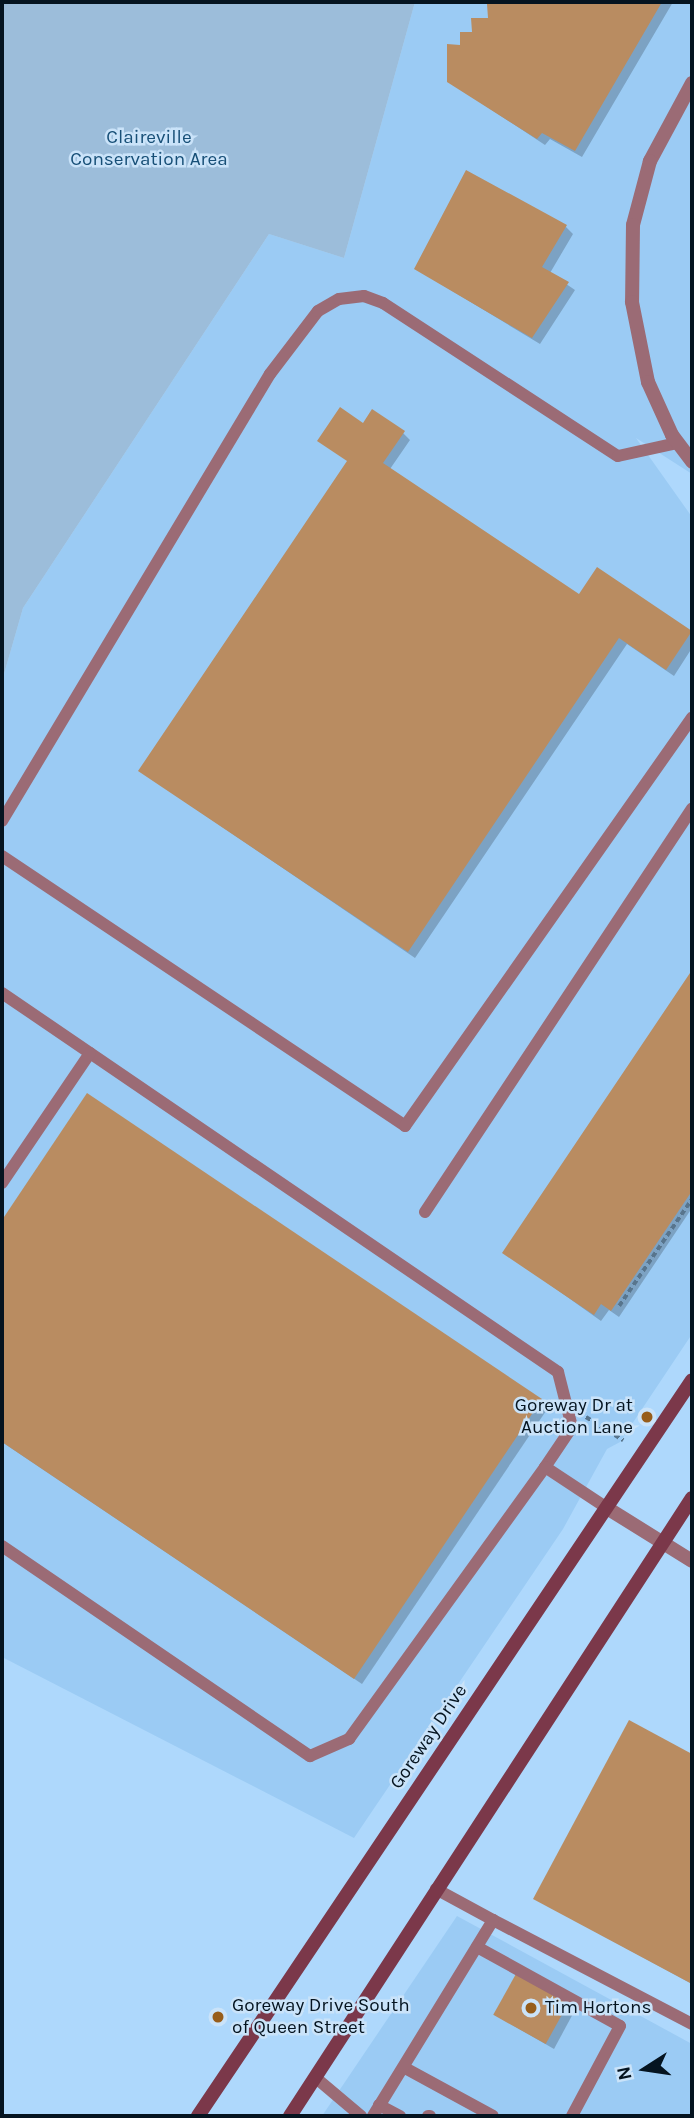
<!DOCTYPE html>
<html>
<head>
<meta charset="utf-8">
<style>
  body { margin:0 }
  #map { position:relative; width:694px; height:2118px; overflow:hidden; background:#aed8fc; font-family:Karla,sans-serif }
  div>[style] { position:absolute }
  [style*='--x'] { left:calc(var(--x)*1px); top:calc(var(--y)*1px); width:calc(var(--w)*1px); rotate:calc(var(--a)*1deg) }
  .built>* { inset:0; background:#9bcbf4 }
  .green>* { inset:0; background:#9cbdda }
  .shadow>* { inset:0; background:#0003 }
  .building>* { inset:0; background:#b98c61; transform-origin:0 0 }
  .path>* { height:3.5px; margin-top:-1.75px; transform-origin:0; background:repeating-linear-gradient(90deg,#58758d 0 5px,transparent 0 8.5px) }
  .lane>* { height:12px; margin:-6px; padding:0 6px; transform-origin:6px; border-radius:6px; background:#9b6b75 }
  .street>* { height:14px; margin:-7px; padding:0 7px; transform-origin:7px; border-radius:7px; background:#9b6b75 }
  .secondary>* { height:14px; margin:-7px; padding:0 7px; transform-origin:7px; border-radius:7px; background:#7b384a }
  .dots>* { width:19px; height:19px; translate:-50% -50%; box-sizing:border-box; border:4px solid #cae3f9; border-radius:50% }
  span { translate:-50% -50%; white-space:nowrap; text-align:center; line-height:1.15; -webkit-text-stroke:5px #cae3f9; paint-order:stroke }
  .park-label { font-size:19px; color:#174f77 }
  .poi-label { font-size:19px; color:#051420 }
  .right { translate:-100% -50%; text-align:right }
  .left { translate:0 -50%; text-align:left }
  .street-label { font-size:19px; color:#051420 }
  .frame { position:absolute; inset:0; border:4px solid #051420; pointer-events:none }
  .north { position:absolute; left:610px; top:2034px; width:70px; height:70px; -webkit-text-stroke:5px #cae3f9; paint-order:stroke; rotate:258deg; font-size:19px; font-weight:700; line-height:28px; text-align:center; color:#051420 }
  .north::after { content:''; display:block; margin:auto; width:24px; height:32px; background:#051420; clip-path:polygon(50% 0,100% 100%,50% 72%,0 100%) }
</style>
</head>
<body>
<div id="map">
  <div class="built">
    <i style="clip-path:polygon(415px 2px,692px 2px,692px 474px,636px 438px,692px 517px,692px 1334px,620px 1442px,607px 1449px,563px 1529px,354px 1838px,2px 1657px,2px 681px,23px 608px,269px 234px,344px 258px)"></i>
    <i style="clip-path:polygon(457px 1916px,692px 2044px,692px 2116px,322px 2116px)"></i>
  </div>
  <div class="green">
    <i style="clip-path:polygon(2px 2px,415px 2px,344px 258px,269px 234px,23px 608px,2px 681px)"></i>
  </div>
  <div class="shadow">
    <i style="clip-path:polygon(504px 2px,673px 2px,582px 157px,550px 139px,545px 145px,448px 81px,462px 47px)"></i>
    <i style="clip-path:polygon(566px 227px,573px 234px,550px 273px,575px 290px,540px 344px,416px 269px)"></i>
    <i style="clip-path:polygon(364px 425px,403px 433px,410px 440px,390px 469px,580px 597px,598px 570px,692px 634px,692px 648px,674px 676px,627px 644px,415px 958px,140px 771px,348px 462px)"></i>
    <i style="clip-path:polygon(692px 973px,692px 1208px,619px 1317px,609px 1310px,601px 1321px,504px 1252px)"></i>
    <i style="clip-path:polygon(88px 1096px,548px 1408px,362px 1684px,2px 1442px,2px 1223px)"></i>
    <i style="clip-path:polygon(629px 1722px,692px 1756px,692px 1984px,537px 1900px)"></i>
    <i style="clip-path:polygon(568px 2003px,575px 2010px,554px 2049px,495px 2015px)"></i>
  </div>
  <div class="building">
    <i style="clip-path:polygon(662px 2px,575px 151px,542px 133px,537px 139px,447px 82px,447px 44px,460px 45px,460px 32px,472px 32px,471px 18px,488px 18px,487px 4px)"></i>
    <i style="clip-path:polygon(466px 170px,567px 225px,542px 267px,569px 282px,532px 338px,414px 269px)"></i>
    <i style="clip-path:polygon(340px 407px,363px 423px,372px 409px,405px 431px,383px 463px,579px 594px,597px 567px,692px 631px,666px 670px,619px 638px,408px 952px,138px 771px,347px 461px,317px 441px)"></i>
    <i style="clip-path:polygon(692px 970px,692px 1191px,611px 1311px,601px 1304px,594px 1315px,502px 1253px)"></i>
    <i style="clip-path:polygon(87px 1093px,542px 1399px,354px 1679px,2px 1442px,2px 1220px)"></i>
    <i style="clip-path:polygon(629px 1720px,692px 1754px,692px 1984px,533px 1899px)"></i>
    <i style="left:517px;top:1972px;width:60px;height:49px;rotate:29deg"></i>
  </div>
  <div class="path">
    <i style="--x:619;--y:1306;--w:130;--a:-55.7"></i>
    <i style="--x:586;--y:1417;--w:44;--a:31.9"></i>
  </div>
  <div class="lane">
    <i style="--x:2;--y:821;--w:521;--a:-59.06"></i>
    <i style="--x:270;--y:374;--w:79;--a:-52.7"></i>
    <i style="--x:318;--y:311;--w:24;--a:-30"></i>
    <i style="--x:339;--y:299;--w:25;--a:-7"></i>
    <i style="--x:364;--y:296;--w:20;--a:20"></i>
    <i style="--x:383;--y:303;--w:280;--a:33.1"></i>
    <i style="--x:618;--y:456;--w:60;--a:-12.4"></i>
    <i style="--x:2;--y:856;--w:485;--a:33.8"></i>
    <i style="--x:405;--y:1126;--w:499;--a:-54.9"></i>
    <i style="--x:2;--y:993;--w:673;--a:34.28"></i>
    <i style="--x:558;--y:1372;--w:57;--a:75.7"></i>
    <i style="--x:572;--y:1427;--w:48;--a:124"></i>
    <i style="--x:545;--y:1467;--w:74;--a:33.5"></i>
    <i style="--x:2;--y:1183;--w:157;--a:-55.9"></i>
    <i style="--x:425;--y:1212;--w:484;--a:-56.5"></i>
    <i style="--x:2;--y:1546;--w:373;--a:34.3"></i>
    <i style="--x:310;--y:1756;--w:43;--a:-23.6"></i>
    <i style="--x:349;--y:1739;--w:335;--a:-54.2"></i>
    <i style="--x:493;--y:1920;--w:225;--a:27.6"></i>
    <i style="--x:477;--y:1947;--w:163;--a:28.9"></i>
    <i style="--x:620;--y:2026;--w:102;--a:118.1"></i>
    <i style="--x:405;--y:2068;--w:100;--a:28.6"></i>
    <i style="--x:316;--y:2078;--w:59;--a:40.2"></i>
    <i style="--x:379;--y:2105;--w:24;--a:28"></i>
    <i style="--x:373;--y:2116;--w:230;--a:-58.5"></i>
    <i style="--x:493;--y:1920;--w:65;--a:-151.5"></i>
    <i style="--x:428;--y:2116;--w:2;--a:0"></i>
  </div>
  <div class="street">
    <i style="--x:692;--y:83;--w:89;--a:118.3"></i>
    <i style="--x:650;--y:161;--w:66;--a:104.9"></i>
    <i style="--x:633;--y:225;--w:77;--a:90.7"></i>
    <i style="--x:632;--y:302;--w:82;--a:78.7"></i>
    <i style="--x:648;--y:382;--w:58;--a:65.6"></i>
    <i style="--x:672;--y:435;--w:34;--a:53"></i>
    <i style="--x:607;--y:1508;--w:100;--a:31.9"></i>
  </div>
  <div class="secondary">
    <i style="--x:198;--y:2116;--w:886;--a:-56.13"></i>
    <i style="--x:290;--y:2116;--w:737;--a:-56.96"></i>
  </div>
  <div class="dots">
    <i style="left:647px;top:1417px;background:#975d1a"></i>
    <i style="left:531px;top:2008px;background:#975d1a"></i>
    <i style="left:218px;top:2017px;background:#975d1a"></i>
  </div>
  <div class="park-label">
    <span style="left:149px;top:149px">Claireville<br>Conservation Area</span>
  </div>
  <div class="poi-label">
    <span class="right" style="left:633px;top:1417px">Goreway Dr at<br>Auction Lane</span>
    <span class="left" style="left:232px;top:2017px">Goreway Drive South<br>of Queen Street</span>
    <span class="left" style="left:545px;top:2008px">Tim Hortons</span>
  </div>
  <div class="street-label">
    <span style="left:429px;top:1737px;rotate:-56deg">Goreway Drive</span>
  </div>
  <div class="frame"></div>
  <div class="north">N</div>
</div>
</body>
</html>
